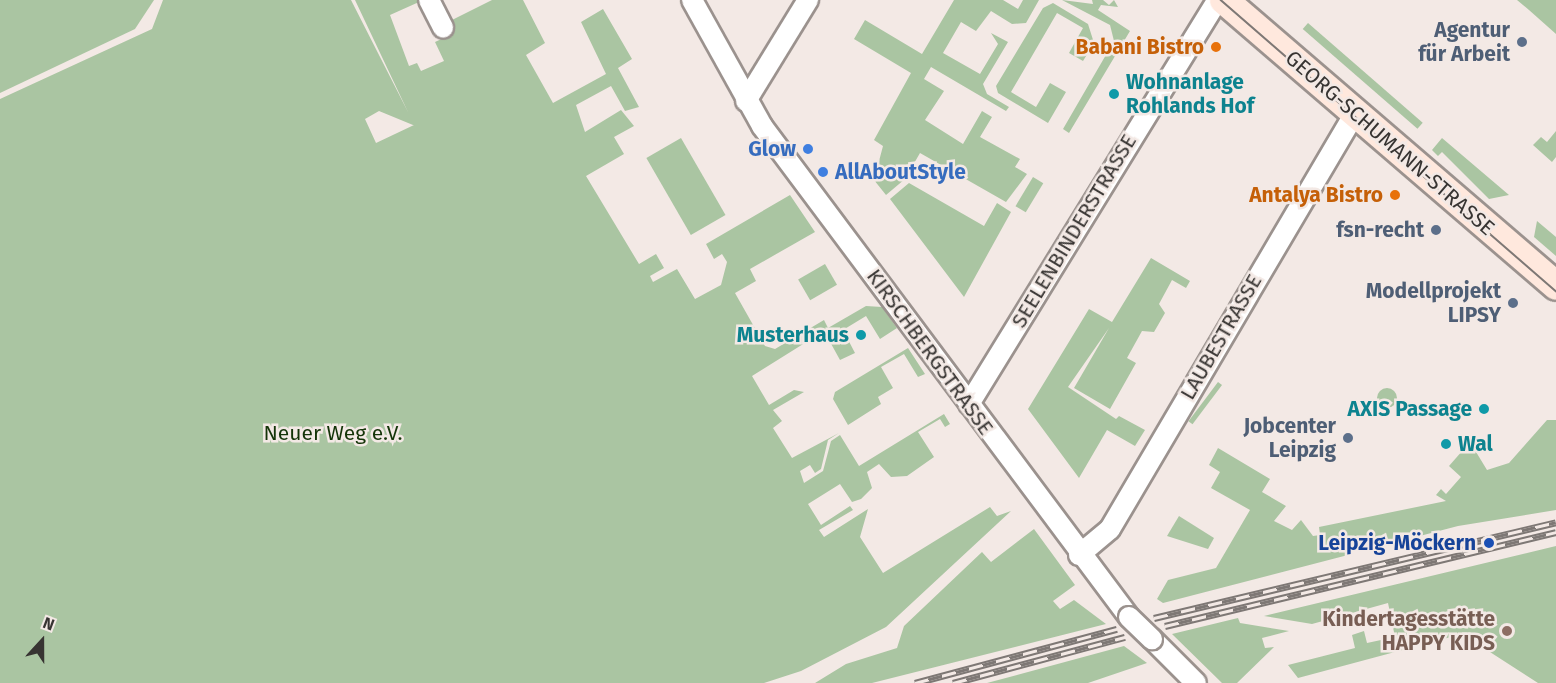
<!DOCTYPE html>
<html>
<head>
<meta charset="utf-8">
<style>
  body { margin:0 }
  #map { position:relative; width:1556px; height:683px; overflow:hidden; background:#f3e9e5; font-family:"Fira Sans",sans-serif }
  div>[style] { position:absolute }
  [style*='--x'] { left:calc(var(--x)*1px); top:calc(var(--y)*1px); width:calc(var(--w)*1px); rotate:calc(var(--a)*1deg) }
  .green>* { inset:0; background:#aac5a2; transform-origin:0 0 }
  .round { border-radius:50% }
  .roads { filter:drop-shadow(2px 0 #9b928e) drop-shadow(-2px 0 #9b928e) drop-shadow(0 2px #9b928e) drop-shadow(0 -2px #9b928e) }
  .minor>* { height:20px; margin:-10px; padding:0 10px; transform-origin:10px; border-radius:10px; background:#fff }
  .secondary>* { height:28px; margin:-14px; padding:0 14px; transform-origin:14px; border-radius:14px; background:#ffe8dd }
  .tram>* { height:1.5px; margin:-0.75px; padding:0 0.75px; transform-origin:0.75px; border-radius:0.75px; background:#7e7875 }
  .rail>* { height:7px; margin-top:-3.5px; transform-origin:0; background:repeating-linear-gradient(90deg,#f3e9e5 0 14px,#7e7875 0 28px); box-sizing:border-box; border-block:2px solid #7e7875 }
  .bridges { filter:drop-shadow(2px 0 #9b928e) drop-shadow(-2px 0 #9b928e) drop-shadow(0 2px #9b928e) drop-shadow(0 -2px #9b928e) }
  .minor-bridge>* { height:20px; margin:-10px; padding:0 10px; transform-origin:10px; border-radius:10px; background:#fff }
  .dots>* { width:16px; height:16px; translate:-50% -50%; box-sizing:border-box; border:3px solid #f3e9e5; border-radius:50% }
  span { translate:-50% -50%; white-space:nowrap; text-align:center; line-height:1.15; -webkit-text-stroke:5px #f3e9e5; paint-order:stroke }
  .service-label { font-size:21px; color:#4e5e75; font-weight:700 }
  .right { translate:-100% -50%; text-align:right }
  .food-label { font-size:21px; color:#c56008; font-weight:700 }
  .culture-label { font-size:21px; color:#0d838f; font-weight:700 }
  .left { translate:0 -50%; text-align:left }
  .street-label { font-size:21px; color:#373432 }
  .shop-label { font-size:21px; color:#366cbe; font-weight:700 }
  .park-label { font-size:21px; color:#143408 }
  .transit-label { font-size:21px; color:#164399; font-weight:700 }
  .education-label { font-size:21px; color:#785e54; font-weight:700 }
  .north { position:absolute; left:12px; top:611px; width:60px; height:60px; -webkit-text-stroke:4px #f3e9e5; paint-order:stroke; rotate:21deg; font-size:16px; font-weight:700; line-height:24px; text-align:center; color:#373432 }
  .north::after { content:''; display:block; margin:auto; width:21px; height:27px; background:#373432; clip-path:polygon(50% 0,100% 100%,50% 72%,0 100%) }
</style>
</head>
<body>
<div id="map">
  <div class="green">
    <i style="clip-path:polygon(0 0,154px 0,135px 29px,0 93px)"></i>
    <i style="clip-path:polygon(evenodd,163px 0,351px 0,408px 112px,355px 0,425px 0,430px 25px,419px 2px,390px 15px,409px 66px,417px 63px,421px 71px,444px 61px,435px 42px,450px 35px,434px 0,450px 21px,492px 0,523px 0,545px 43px,526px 55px,553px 103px,606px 74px,581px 22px,603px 9px,632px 59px,618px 68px,639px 107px,625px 111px,611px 86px,576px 105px,585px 132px,621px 110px,634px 126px,614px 137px,624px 154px,586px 176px,639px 264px,656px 254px,664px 268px,650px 276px,653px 282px,677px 269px,695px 299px,721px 285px,727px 262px,722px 254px,714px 259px,706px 244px,790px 195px,815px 232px,750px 269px,756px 281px,735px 293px,765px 346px,775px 349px,824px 320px,828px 328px,866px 306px,882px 307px,897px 328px,880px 339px,866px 316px,843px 330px,855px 353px,840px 360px,824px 331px,752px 376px,769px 405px,794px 390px,804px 392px,773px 410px,782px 421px,773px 428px,792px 458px,839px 433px,828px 440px,821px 469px,815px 473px,810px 465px,800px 471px,804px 483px,823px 471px,831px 441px,840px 435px,859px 466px,944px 414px,950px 424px,945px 427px,940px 419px,918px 432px,934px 457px,907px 476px,891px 477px,879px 464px,867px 472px,872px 488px,861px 499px,852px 502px,840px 484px,808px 504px,821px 525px,850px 506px,853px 510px,819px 530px,824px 537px,868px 509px,860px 537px,883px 573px,990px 507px,997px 516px,1011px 511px,886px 627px,801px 671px,764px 683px,0 683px,0 99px,152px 29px,163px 0,379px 111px,413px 125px,414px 125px,376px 143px,365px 119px,379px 111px)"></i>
    <i style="clip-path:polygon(954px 0,1003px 0,1018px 9px,1023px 0,1039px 0,1026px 23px,1012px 24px,991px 11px,976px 31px,961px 22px,943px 53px,980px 74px,998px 44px,991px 33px,1008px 42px,983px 84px,987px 94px,1009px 107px,1006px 111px,931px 67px,924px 79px,944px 91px,925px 120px,963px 144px,982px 111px,992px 117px,980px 137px,1020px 159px,1015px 167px,1027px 174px,1006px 202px,920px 153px,905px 179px,886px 195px,874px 180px,883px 146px,874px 140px,911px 73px,854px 39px,865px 20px,922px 54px)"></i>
    <i style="clip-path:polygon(1062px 0,1093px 4px,1092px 0,1103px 0,1109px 5px,1114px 0,1118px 7px,1101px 5px,1098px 10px,1130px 31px,1069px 133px,1063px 129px,1114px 41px,1110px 25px)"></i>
    <i style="clip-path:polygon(1517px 0,1556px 0,1556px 34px,1529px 10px)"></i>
    <i style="clip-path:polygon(1053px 3px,1088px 24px,1094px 43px,1083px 61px,1069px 53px,1083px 28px,1057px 13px,1011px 92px,1036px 107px,1050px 83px,1066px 92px,1048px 123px,998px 93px,996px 86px,1043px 8px)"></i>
    <i style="left:1308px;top:23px;width:152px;height:8px;rotate:41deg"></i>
    <i style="clip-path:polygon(1556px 131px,1556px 157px,1552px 162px,1533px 145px,1541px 137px,1547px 142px)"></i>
    <i style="left:681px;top:138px;width:89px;height:40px;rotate:60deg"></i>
    <i style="clip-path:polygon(1442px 138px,1509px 195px,1489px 199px,1442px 152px,1438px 156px,1432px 150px)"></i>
    <i style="left:1033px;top:177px;width:12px;height:34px;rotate:31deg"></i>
    <i style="clip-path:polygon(909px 183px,984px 226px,997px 203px,1011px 212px,964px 297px,890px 199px)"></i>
    <i style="clip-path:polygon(1537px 221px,1556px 237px,1556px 256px,1534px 237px)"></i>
    <i style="clip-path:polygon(1151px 258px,1190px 281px,1186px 288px,1172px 280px,1159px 304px,1165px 313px,1154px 332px,1142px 331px,1127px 358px,1136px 363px,1110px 409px,1074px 388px,1109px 328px,1068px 387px,1116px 419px,1119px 416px,1145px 430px,1135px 446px,1107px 430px,1079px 478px,1028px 409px,1089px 309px,1112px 322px)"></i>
    <i style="left:825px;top:264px;width:24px;height:31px;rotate:60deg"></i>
    <i style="clip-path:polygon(908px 348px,925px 374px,918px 377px,904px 354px,881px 367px,893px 388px,878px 397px,881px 404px,848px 425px,833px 399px,835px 392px)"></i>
    <i style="left:1218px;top:382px;width:5px;height:49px;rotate:37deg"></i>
    <i class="round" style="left:1377px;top:388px;width:20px;height:20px"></i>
    <i style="clip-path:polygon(1547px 420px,1556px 420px,1556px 510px,1458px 526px,1370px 549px,1363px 546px,1347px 550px,1348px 555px,1163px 603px,1157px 599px,1168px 580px,1216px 568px,1250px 510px,1211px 488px,1220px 472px,1209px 465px,1218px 448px,1270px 479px,1262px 492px,1286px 506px,1274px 521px,1292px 530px,1301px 520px,1313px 536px,1320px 535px,1319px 527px,1446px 501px,1436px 495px,1441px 489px,1446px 494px,1461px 477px,1449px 466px,1470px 442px,1487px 470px,1509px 463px)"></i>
    <i style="clip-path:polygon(1179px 516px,1214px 538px,1208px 549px,1167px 536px)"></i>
    <i style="clip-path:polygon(1034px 529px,1075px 585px,1053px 601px,1060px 609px,1074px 600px,1106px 624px,872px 683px,815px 683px,846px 664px,897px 648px,904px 626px,982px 552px,991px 562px)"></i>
    <i style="clip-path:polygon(1556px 546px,1556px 683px,1538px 683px,1462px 634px,1298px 678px,1288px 665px,1355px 648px,1352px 635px,1364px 631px,1367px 643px,1395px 637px,1388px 603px,1312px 624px,1264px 616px)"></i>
    <i style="clip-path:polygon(1238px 618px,1240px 623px,1289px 631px,1262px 638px,1265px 648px,1274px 647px,1237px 683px,1222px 683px,1172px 634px)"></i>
    <i style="clip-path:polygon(1124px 646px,1147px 663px,1088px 683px,987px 683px)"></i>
  </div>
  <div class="roads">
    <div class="minor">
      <i style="--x:429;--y:0;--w:31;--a:63"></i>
      <i style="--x:692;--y:0;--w:144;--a:60.9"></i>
      <i style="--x:762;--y:126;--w:613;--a:53.22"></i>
      <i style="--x:746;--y:101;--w:119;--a:-58.5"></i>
      <i style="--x:969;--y:404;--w:475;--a:-58.4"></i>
      <i style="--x:1079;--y:555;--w:40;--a:-40"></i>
      <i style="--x:1110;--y:529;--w:483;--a:-59.5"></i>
      <i style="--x:1152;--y:639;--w:62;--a:45"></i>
    </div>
    <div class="secondary">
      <i style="--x:1224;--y:0;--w:438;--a:40.7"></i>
    </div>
  </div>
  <div class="tram">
    <i style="--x:1221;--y:0;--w:444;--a:41"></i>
  </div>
  <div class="rail">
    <i style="--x:1154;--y:618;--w:413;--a:-13.4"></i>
    <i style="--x:1165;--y:626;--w:402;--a:-13.5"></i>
    <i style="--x:915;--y:683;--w:209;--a:-15"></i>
    <i style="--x:953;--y:683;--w:178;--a:-15"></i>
  </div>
  <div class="bridges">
    <div class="minor-bridge">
      <i style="--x:1129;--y:617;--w:32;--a:44"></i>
    </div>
  </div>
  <div class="dots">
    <i style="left:1522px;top:42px;background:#5c6f8a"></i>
    <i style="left:1216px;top:47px;background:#e8710a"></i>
    <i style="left:1114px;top:94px;background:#0f9aa8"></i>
    <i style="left:808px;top:149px;background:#3f7fe0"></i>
    <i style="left:823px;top:172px;background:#3f7fe0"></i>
    <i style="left:1395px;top:195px;background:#e8710a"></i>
    <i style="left:1436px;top:230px;background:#5c6f8a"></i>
    <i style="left:1513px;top:303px;background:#5c6f8a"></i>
    <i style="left:861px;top:335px;background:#0f9aa8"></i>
    <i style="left:1484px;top:409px;background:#0f9aa8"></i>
    <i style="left:1348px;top:438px;background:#5c6f8a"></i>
    <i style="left:1446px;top:444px;background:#0f9aa8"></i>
    <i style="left:1489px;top:543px;background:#1a4fb4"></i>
    <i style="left:1507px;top:631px;background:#8d6e63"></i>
  </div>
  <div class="service-label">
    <span class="right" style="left:1510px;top:42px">Agentur<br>für Arbeit</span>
    <span class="right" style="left:1424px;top:230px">fsn-recht</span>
    <span class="right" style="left:1501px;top:303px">Modellprojekt<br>LIPSY</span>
    <span class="right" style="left:1336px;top:438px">Jobcenter<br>Leipzig</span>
  </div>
  <div class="food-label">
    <span class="right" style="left:1204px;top:47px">Babani Bistro</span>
    <span class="right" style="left:1383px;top:195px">Antalya Bistro</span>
  </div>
  <div class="culture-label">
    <span class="left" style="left:1126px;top:94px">Wohnanlage<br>Rohlands Hof</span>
    <span class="right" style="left:849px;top:335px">Musterhaus</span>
    <span class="right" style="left:1472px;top:409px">AXIS Passage</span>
    <span class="left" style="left:1458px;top:444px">Wal</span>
  </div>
  <div class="street-label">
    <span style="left:1390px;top:143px;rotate:41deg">GEORG-SCHUMANN-STRASSE</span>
    <span style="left:1074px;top:231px;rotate:-59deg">SEELENBINDERSTRASSE</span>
    <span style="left:1221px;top:337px;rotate:-60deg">LAUBESTRASSE</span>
    <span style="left:930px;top:352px;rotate:54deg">KIRSCHBERGSTRASSE</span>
  </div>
  <div class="shop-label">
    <span class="right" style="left:796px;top:149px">Glow</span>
    <span class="left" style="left:835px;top:172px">AllAboutStyle</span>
  </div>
  <div class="park-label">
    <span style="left:333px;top:433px">Neuer Weg e.V.</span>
  </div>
  <div class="transit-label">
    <span class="right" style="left:1476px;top:543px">Leipzig-Möckern</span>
  </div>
  <div class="education-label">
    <span class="right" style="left:1495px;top:631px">Kindertagesstätte<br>HAPPY KIDS</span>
  </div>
  <div class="north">N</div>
</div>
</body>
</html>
